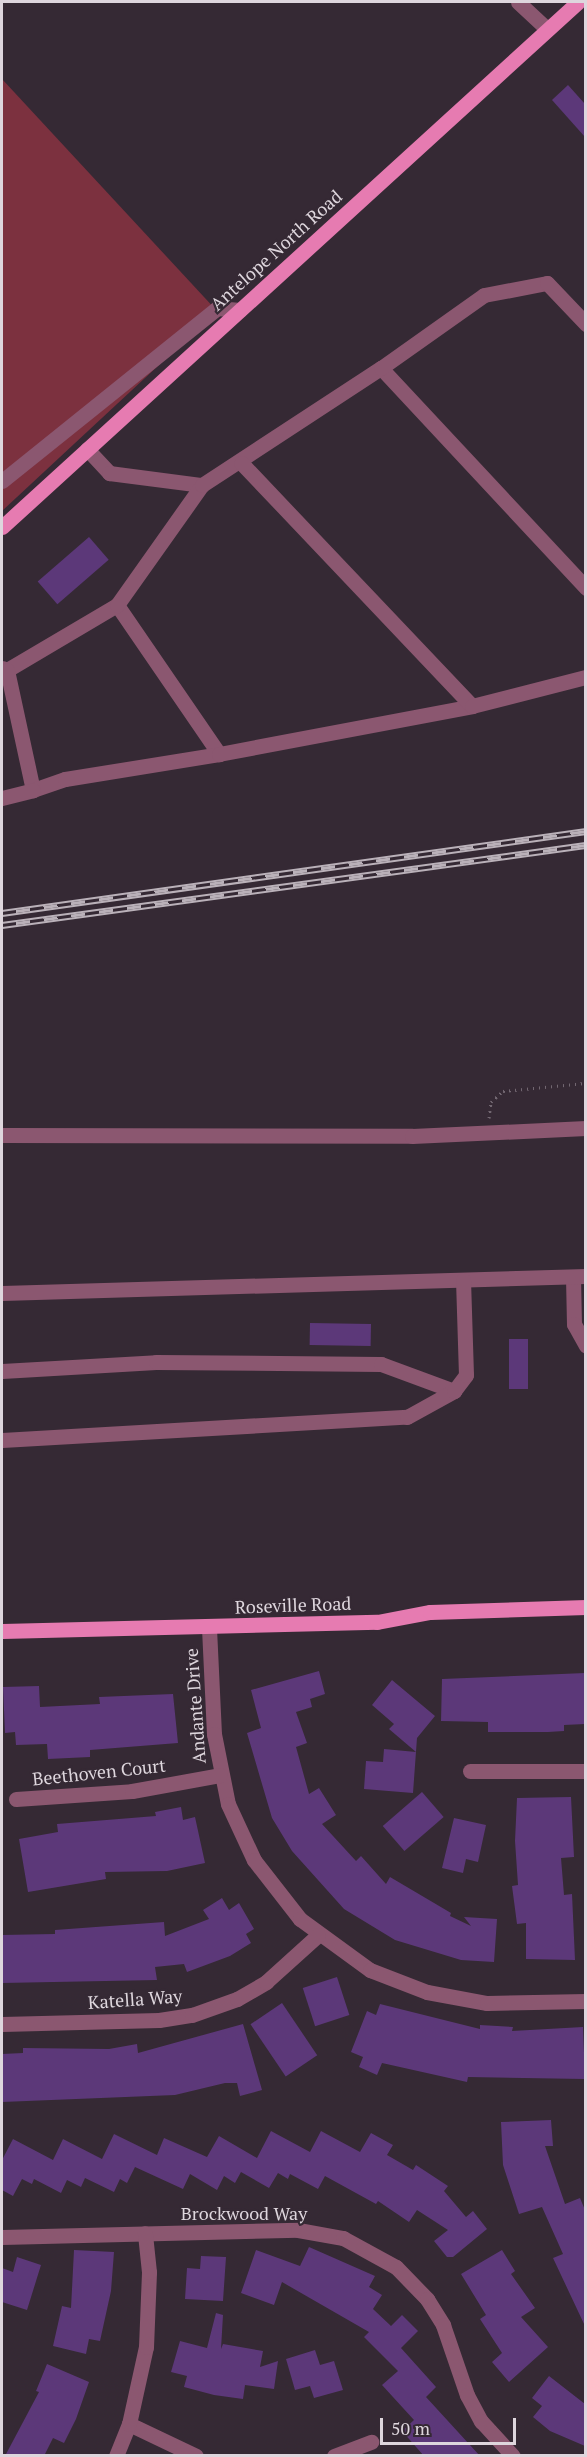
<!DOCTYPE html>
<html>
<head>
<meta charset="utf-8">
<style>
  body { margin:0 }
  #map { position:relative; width:587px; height:2457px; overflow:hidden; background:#352934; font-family:"PT Serif",serif }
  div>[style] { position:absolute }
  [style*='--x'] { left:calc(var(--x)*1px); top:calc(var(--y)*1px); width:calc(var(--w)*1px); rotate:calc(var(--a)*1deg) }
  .green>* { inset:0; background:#7c313f }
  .building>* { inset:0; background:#5c3879; transform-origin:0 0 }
  .path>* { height:3px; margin-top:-1.5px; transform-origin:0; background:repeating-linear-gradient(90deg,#726771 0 1.5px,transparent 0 6px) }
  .minor>* { height:15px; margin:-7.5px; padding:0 7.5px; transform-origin:7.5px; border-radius:7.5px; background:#8b5770 }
  .major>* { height:15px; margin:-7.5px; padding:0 7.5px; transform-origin:7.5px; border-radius:7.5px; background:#e67bb1 }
  .rail>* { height:7px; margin-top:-3.5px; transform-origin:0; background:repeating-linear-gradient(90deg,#352934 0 14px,#bab1b9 0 28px); box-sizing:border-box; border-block:2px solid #bab1b9 }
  span { translate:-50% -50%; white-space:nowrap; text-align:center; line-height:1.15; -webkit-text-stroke:4.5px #352934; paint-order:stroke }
  .street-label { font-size:18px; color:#ded6dd }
  .frame { position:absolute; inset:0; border:3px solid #ded6dd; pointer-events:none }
  .scale { position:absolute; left:380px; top:2418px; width:136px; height:27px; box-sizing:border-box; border:3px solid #ded6dd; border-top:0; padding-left:8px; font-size:18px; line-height:21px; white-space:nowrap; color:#ded6dd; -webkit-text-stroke:4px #352934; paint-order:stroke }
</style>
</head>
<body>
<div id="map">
  <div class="green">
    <i style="clip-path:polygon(2px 79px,217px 311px,2px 511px)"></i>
  </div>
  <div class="building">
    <i style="clip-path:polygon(568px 85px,585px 104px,585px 137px,552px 100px)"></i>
    <i style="left:89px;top:537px;width:30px;height:68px;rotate:49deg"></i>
    <i style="left:310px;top:1323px;width:61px;height:22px;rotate:1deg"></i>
    <i style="left:509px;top:1339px;width:19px;height:50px"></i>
    <i style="clip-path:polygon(319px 1671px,325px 1694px,310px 1699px,312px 1707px,296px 1712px,307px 1743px,296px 1747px,309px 1794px,319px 1788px,336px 1815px,322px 1824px,356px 1861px,361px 1856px,386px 1884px,390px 1877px,451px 1913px,450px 1916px,471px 1926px,464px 1917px,497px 1919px,494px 1962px,461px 1960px,395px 1940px,344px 1909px,292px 1851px,272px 1818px,247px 1733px,261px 1728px,251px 1690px)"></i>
    <i style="clip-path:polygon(585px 1673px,585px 1724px,564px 1725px,564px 1731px,548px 1732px,488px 1732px,488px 1722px,441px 1721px,442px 1679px)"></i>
    <i style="clip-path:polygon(392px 1680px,435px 1716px,417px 1738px,413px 1793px,364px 1789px,366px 1761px,383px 1762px,384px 1749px,416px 1752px,389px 1729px,394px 1724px,372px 1705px)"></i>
    <i style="clip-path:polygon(39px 1686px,40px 1707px,100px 1704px,99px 1697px,173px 1694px,178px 1743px,90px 1750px,90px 1757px,48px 1759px,47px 1744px,16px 1745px,15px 1732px,5px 1733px,3px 1687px)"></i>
    <i style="left:422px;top:1792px;width:33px;height:52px;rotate:49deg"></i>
    <i style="clip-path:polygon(571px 1797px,574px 1857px,561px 1858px,564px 1895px,572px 1894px,575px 1960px,526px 1959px,526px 1923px,517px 1924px,512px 1886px,518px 1885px,515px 1841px,517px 1798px)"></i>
    <i style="clip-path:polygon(181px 1807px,183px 1820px,195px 1817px,205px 1863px,167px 1871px,105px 1872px,106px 1879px,28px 1892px,19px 1839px,58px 1832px,57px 1824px,156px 1816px,155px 1812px)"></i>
    <i style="clip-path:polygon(454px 1818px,486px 1825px,478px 1862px,466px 1859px,463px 1873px,442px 1868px)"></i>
    <i style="clip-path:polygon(222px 1898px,229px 1910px,239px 1903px,254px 1929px,246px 1934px,251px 1943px,230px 1956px,187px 1972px,184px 1964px,155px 1967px,157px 1980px,2px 1983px,2px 1935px,55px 1934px,55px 1930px,164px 1922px,165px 1936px,209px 1919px,203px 1910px)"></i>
    <i style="left:337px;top:1977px;width:40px;height:36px;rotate:72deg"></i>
    <i style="left:282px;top:2003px;width:63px;height:38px;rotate:56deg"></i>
    <i style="clip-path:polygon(380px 2004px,480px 2029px,480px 2025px,513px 2027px,512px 2031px,583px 2027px,585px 2079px,468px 2077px,467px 2082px,382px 2063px,377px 2075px,359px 2067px,363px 2057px,351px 2052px,367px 2011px,376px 2015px)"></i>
    <i style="clip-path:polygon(243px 2024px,262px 2090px,240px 2096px,237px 2083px,225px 2083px,175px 2095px,2px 2102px,2px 2054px,23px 2053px,23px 2048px,109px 2049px,137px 2044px,138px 2053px)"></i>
    <i style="clip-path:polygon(551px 2120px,553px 2146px,545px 2146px,565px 2204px,580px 2198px,585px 2210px,585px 2326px,553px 2258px,563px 2254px,542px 2207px,519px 2214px,503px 2165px,501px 2122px)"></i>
    <i style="clip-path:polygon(271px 2131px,310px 2152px,321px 2131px,360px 2152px,371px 2133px,393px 2145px,387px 2155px,413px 2170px,416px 2165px,448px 2186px,444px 2191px,466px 2217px,473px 2211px,487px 2229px,453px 2257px,447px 2257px,434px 2241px,448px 2230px,417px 2210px,409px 2222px,378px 2201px,376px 2204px,325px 2176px,318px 2189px,290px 2174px,288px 2179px,278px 2173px,269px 2188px,241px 2172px,235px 2183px,224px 2176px,217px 2190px,190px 2174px,183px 2189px,135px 2167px,127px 2183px,120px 2179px,114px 2192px,85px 2178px,81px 2187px,67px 2180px,61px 2193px,34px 2179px,32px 2184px,22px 2179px,13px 2196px,2px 2190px,2px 2160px,13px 2139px,53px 2160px,63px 2139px,102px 2159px,114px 2134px,157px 2155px,164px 2138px,207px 2157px,219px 2136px,257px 2158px)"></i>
    <i style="clip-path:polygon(309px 2247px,375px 2276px,369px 2287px,382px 2295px,373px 2309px,391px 2326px,402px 2315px,418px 2331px,401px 2348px,436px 2387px,426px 2397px,480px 2456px,424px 2456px,402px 2431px,414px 2420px,382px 2385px,398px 2371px,364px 2337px,369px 2332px,282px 2282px,274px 2305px,241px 2293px,256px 2250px,300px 2266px)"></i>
    <i style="clip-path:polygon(74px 2250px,114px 2252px,111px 2291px,100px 2341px,89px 2339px,86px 2354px,53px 2346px,62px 2306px,71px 2308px)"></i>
    <i style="clip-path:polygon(502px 2250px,515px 2271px,511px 2274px,535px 2308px,521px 2317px,548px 2347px,509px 2382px,492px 2362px,502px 2353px,480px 2319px,486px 2315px,461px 2274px)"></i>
    <i style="clip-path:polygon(201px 2256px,226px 2257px,223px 2301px,185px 2299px,187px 2268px,200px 2269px)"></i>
    <i style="clip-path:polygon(17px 2257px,41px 2265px,27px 2310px,2px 2302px,2px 2268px,13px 2272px)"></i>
    <i style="clip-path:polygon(216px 2313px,223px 2315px,221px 2349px,223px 2344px,263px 2351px,260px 2367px,278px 2361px,274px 2389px,245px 2385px,243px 2399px,214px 2395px,184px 2387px,187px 2376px,171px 2372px,180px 2341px,207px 2348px)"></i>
    <i style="clip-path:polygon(315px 2350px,320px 2365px,334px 2361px,343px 2390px,314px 2398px,310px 2386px,295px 2390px,286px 2359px)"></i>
    <i style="clip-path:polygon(47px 2364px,89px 2382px,76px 2419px,64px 2443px,53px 2438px,44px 2456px,5px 2456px,39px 2392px,36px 2391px)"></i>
    <i style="clip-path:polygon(549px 2376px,585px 2404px,585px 2446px,550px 2431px,533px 2417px,542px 2406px,532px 2398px)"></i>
  </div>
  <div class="path">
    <i style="--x:489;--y:1118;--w:16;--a:-83"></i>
    <i style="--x:491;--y:1102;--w:16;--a:-43"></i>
    <i style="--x:503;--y:1091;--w:83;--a:-5.5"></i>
  </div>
  <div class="minor">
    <i style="--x:518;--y:2;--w:40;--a:43"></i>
    <i style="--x:381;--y:368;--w:301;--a:47"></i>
    <i style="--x:87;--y:449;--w:33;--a:47"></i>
    <i style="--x:109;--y:473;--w:94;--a:7.4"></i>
    <i style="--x:2;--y:481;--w:276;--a:-38.8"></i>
    <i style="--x:217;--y:308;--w:23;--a:5"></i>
    <i style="--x:117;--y:605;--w:181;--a:55.6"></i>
    <i style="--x:2;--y:668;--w:5;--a:22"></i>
    <i style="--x:7;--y:670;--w:128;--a:-30.6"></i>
    <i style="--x:117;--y:605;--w:147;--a:-54.7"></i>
    <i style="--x:202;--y:485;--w:214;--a:-33.2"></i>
    <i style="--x:381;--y:368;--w:126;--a:-35.3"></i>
    <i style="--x:484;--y:295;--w:64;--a:-10.8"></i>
    <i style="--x:547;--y:283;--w:57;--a:46.4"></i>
    <i style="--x:7;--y:670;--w:123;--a:77.8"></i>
    <i style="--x:33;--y:790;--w:34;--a:-19"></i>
    <i style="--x:65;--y:779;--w:156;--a:-9.2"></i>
    <i style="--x:219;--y:754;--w:258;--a:-10.7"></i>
    <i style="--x:472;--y:706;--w:335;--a:-133.5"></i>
    <i style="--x:472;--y:706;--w:118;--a:-14.3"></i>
    <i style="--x:2;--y:798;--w:32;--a:-14"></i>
    <i style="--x:2;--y:1135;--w:410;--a:0.1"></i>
    <i style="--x:412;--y:1136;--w:174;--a:-2.6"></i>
    <i style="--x:573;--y:1277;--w:47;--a:88.8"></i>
    <i style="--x:574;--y:1324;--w:25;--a:61"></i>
    <i style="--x:2;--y:1293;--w:584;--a:-1.67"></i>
    <i style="--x:2;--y:1371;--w:154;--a:-3.3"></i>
    <i style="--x:156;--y:1362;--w:225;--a:0.5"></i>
    <i style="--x:381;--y:1364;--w:78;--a:20.3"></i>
    <i style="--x:2;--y:1440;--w:406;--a:-3.3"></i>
    <i style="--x:407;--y:1417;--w:54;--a:-29"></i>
    <i style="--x:454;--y:1391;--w:20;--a:-53"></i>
    <i style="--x:466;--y:1375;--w:95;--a:-91.8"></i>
    <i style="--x:209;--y:1628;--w:106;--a:87.3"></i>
    <i style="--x:214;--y:1734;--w:71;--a:78.7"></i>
    <i style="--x:228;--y:1804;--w:62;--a:65.1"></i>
    <i style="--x:254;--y:1860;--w:75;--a:52.1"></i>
    <i style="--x:300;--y:1919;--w:87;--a:36.1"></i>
    <i style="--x:370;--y:1970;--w:61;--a:21.1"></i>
    <i style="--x:427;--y:1992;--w:61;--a:10.4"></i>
    <i style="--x:487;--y:2003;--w:99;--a:-1.2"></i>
    <i style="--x:470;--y:1771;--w:116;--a:0"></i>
    <i style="--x:16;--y:1799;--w:116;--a:-3.9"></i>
    <i style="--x:132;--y:1791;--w:89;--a:-10.3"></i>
    <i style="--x:2;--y:2024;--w:157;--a:-1.5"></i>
    <i style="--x:159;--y:2020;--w:33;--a:-9"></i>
    <i style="--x:192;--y:2015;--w:48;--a:-19.6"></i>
    <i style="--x:237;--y:1999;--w:34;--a:-30"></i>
    <i style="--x:266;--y:1982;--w:70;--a:-42.1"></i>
    <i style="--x:2;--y:2237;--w:296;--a:-1.4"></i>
    <i style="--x:298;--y:2230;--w:46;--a:10.1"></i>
    <i style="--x:343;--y:2238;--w:60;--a:28.7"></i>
    <i style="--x:396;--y:2267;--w:45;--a:45.9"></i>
    <i style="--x:427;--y:2299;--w:31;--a:58"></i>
    <i style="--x:443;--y:2325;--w:74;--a:71.1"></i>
    <i style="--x:467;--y:2395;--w:30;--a:62"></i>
    <i style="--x:481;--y:2421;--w:47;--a:47.6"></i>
    <i style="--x:129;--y:2424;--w:74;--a:25.5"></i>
    <i style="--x:116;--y:2456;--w:35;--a:-68"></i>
    <i style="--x:129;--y:2424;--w:79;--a:-77.6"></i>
    <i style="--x:146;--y:2347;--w:75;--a:-87.7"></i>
    <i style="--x:149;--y:2272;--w:39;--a:-96"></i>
    <i style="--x:334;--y:2456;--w:40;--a:-21"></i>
  </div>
  <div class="major">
    <i style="--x:2;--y:527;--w:779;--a:-42.35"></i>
    <i style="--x:2;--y:1631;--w:375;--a:-1.4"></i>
    <i style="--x:377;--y:1622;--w:54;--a:-10.7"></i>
    <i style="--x:430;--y:1612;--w:156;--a:-1.8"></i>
  </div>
  <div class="rail">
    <i style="--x:2;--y:913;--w:590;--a:-7.99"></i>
    <i style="--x:2;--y:925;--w:589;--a:-7.8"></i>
  </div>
  <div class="street-label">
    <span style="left:276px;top:250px;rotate:-42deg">Antelope North Road</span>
    <span style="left:293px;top:1605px;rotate:-2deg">Roseville Road</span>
    <span style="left:195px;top:1706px;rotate:-94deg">Andante Drive</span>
    <span style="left:99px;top:1772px;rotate:-6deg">Beethoven Court</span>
    <span style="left:135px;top:1999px;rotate:-4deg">Katella Way</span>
    <span style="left:244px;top:2213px">Brockwood Way</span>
  </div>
  <div class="frame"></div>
  <div class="scale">50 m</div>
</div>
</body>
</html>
